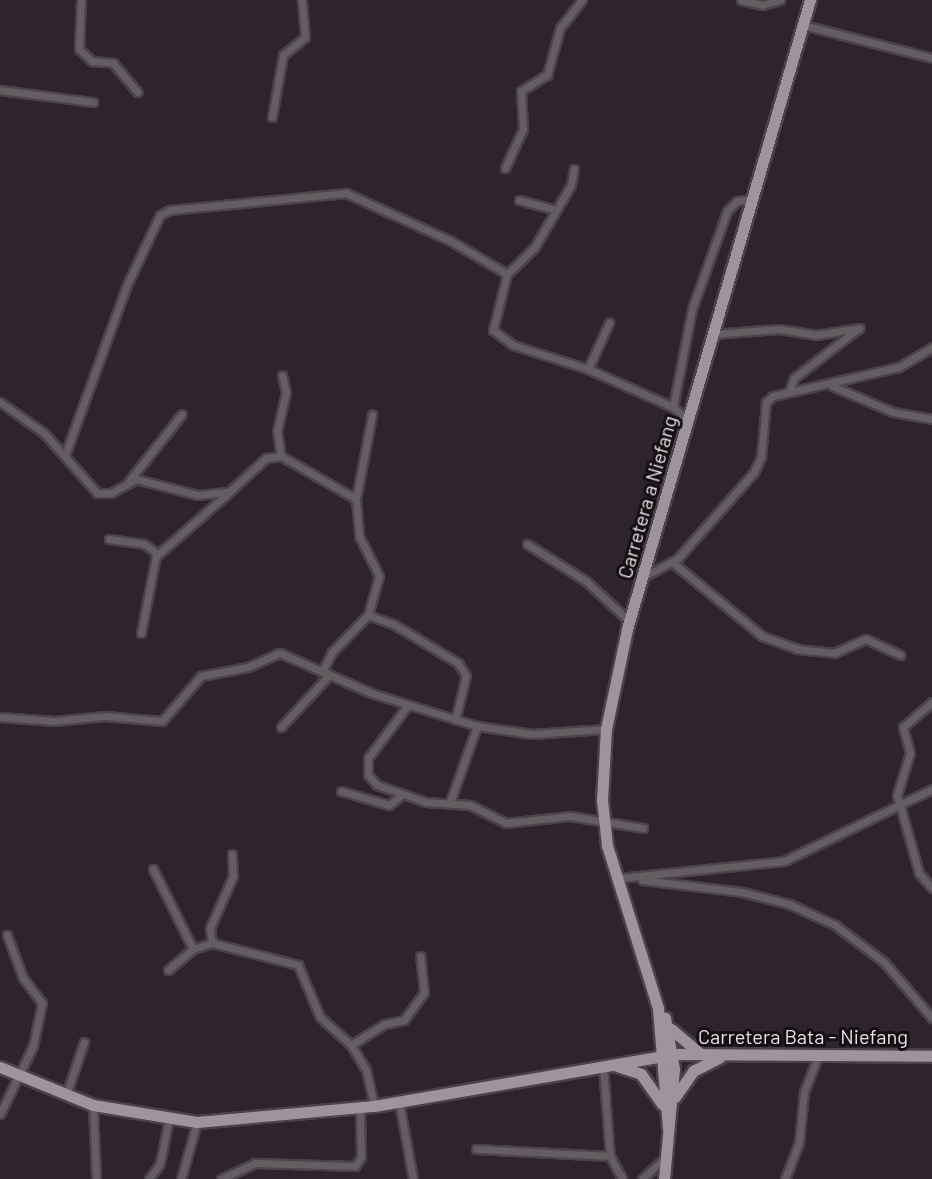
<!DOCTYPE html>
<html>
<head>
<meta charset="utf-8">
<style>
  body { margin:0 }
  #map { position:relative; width:932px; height:1179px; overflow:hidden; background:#2f242d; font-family:Barlow,sans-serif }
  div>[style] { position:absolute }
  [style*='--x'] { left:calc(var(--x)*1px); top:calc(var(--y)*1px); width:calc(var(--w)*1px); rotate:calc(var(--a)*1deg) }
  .roads { filter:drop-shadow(2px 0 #4d424b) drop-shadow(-2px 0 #4d424b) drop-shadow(0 2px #4d424b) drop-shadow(0 -2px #4d424b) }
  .street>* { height:7px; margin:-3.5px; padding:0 3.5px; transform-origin:3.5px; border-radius:3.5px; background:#645e63 }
  .primary>* { height:11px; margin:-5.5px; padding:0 5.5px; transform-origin:5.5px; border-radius:5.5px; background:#9f939d }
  span { translate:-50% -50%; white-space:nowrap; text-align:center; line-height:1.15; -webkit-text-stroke:6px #140f13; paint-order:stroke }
  .street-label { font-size:20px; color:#e8e1e6 }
</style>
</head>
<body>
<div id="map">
  <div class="roads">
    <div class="street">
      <i style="--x:81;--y:0;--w:49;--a:92.3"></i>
      <i style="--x:79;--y:49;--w:18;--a:43"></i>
      <i style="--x:92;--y:61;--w:21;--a:5"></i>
      <i style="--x:113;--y:63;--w:38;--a:50"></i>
      <i style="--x:741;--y:0;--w:22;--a:13"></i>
      <i style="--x:762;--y:5;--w:19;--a:-16"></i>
      <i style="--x:803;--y:25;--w:133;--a:14.3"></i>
      <i style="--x:0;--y:90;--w:94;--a:7.4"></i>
      <i style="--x:272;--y:117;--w:63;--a:-79.9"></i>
      <i style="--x:283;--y:55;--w:28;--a:-39"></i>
      <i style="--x:305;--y:37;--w:37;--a:-95"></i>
      <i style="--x:505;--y:168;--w:43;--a:-65.2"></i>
      <i style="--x:523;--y:129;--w:38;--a:-93"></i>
      <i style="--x:521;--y:91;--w:31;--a:-32"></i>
      <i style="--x:547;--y:75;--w:49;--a:-74.5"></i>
      <i style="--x:560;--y:28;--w:36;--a:-52"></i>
      <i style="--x:574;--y:169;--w:16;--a:101"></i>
      <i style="--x:571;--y:185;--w:73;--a:120.4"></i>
      <i style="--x:534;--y:248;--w:37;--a:136"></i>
      <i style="--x:507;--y:274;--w:58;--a:104"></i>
      <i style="--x:493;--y:330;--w:25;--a:37"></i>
      <i style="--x:513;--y:345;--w:79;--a:17.7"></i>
      <i style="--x:588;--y:369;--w:93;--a:24.1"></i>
      <i style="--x:673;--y:407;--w:20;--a:41"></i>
      <i style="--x:519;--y:200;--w:38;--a:15"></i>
      <i style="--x:713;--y:334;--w:66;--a:-4.3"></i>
      <i style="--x:779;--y:329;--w:37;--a:9"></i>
      <i style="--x:816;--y:335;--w:44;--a:-9.2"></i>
      <i style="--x:859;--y:328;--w:82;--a:142.4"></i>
      <i style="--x:794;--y:378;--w:15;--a:110"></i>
      <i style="--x:588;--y:369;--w:51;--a:-65.5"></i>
      <i style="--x:832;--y:386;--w:66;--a:23.1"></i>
      <i style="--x:893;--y:412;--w:40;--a:10"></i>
      <i style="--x:0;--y:402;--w:54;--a:35.2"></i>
      <i style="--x:44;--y:433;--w:80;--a:48.5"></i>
      <i style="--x:97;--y:493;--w:14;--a:0"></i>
      <i style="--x:111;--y:493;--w:29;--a:-29"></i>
      <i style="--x:136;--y:479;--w:64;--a:14.5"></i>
      <i style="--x:198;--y:495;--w:31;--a:-6"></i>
      <i style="--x:229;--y:492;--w:50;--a:-42.6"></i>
      <i style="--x:266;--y:458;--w:15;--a:-8"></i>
      <i style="--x:281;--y:456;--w:86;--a:29.8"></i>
      <i style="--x:356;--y:499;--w:37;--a:85"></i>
      <i style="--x:359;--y:536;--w:45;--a:63.4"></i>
      <i style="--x:379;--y:576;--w:41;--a:105.8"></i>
      <i style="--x:368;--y:615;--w:52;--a:134.2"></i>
      <i style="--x:332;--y:652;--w:22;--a:117"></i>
      <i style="--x:673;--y:407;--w:100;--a:-79"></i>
      <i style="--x:692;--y:309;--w:104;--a:-70.3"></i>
      <i style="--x:727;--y:211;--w:14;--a:-45"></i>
      <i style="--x:737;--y:201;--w:15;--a:-8"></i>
      <i style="--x:65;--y:455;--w:181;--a:-70"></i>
      <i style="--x:127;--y:285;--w:77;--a:-64.8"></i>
      <i style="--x:160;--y:215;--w:11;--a:-27"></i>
      <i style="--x:170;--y:210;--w:177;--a:-5.5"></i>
      <i style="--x:346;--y:193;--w:115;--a:24.6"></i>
      <i style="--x:451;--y:241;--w:65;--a:30.5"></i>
      <i style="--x:281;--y:456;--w:25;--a:-99"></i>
      <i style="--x:277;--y:431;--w:40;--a:-77"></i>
      <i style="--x:286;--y:392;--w:17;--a:-103"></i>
      <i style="--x:129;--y:481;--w:85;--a:-51.7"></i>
      <i style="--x:356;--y:499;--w:86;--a:-79.2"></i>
      <i style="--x:109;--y:539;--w:35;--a:8"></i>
      <i style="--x:144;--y:544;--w:17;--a:36"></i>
      <i style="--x:527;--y:544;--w:70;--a:32.1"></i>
      <i style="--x:586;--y:581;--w:59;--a:42.9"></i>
      <i style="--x:672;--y:562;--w:117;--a:39.4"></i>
      <i style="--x:762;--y:636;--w:37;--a:20"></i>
      <i style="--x:797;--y:649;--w:37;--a:6"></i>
      <i style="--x:834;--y:653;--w:35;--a:-24"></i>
      <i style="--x:866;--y:639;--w:38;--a:25"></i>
      <i style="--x:643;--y:577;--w:40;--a:-28"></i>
      <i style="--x:678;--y:558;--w:115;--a:-48.5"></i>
      <i style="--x:754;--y:472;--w:17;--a:-65"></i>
      <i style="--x:761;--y:457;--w:55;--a:-84.8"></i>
      <i style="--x:766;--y:402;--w:9;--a:-41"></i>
      <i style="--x:773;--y:396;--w:129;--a:-13"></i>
      <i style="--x:899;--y:367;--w:39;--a:-31"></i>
      <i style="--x:368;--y:615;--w:29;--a:20"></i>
      <i style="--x:395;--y:625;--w:74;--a:31.1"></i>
      <i style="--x:458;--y:663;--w:15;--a:58"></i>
      <i style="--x:466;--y:676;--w:45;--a:104"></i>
      <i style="--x:141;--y:633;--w:78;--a:-79"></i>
      <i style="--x:156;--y:556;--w:94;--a:-41.1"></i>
      <i style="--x:932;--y:702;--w:38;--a:139"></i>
      <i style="--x:903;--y:727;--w:27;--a:75"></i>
      <i style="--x:910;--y:753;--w:44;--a:107.2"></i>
      <i style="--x:897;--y:795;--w:81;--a:74.2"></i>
      <i style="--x:919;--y:873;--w:20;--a:49"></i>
      <i style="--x:408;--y:705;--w:66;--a:127"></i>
      <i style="--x:368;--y:758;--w:17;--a:90"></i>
      <i style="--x:368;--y:775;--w:13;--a:48"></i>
      <i style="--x:377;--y:785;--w:52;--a:19.1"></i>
      <i style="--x:426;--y:802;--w:44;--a:3.9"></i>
      <i style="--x:470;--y:805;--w:40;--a:26.6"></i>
      <i style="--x:506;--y:823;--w:64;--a:-6.2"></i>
      <i style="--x:570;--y:816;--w:74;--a:9.3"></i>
      <i style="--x:0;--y:717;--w:54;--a:4.2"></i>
      <i style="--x:54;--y:721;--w:52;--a:-5.5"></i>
      <i style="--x:106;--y:716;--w:56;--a:5.1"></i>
      <i style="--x:162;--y:721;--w:60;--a:-49.1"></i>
      <i style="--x:201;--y:676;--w:48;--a:-10.8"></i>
      <i style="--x:248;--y:667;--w:35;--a:-24"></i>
      <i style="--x:280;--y:653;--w:99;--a:23.7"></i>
      <i style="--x:371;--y:693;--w:111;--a:17.3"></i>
      <i style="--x:477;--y:726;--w:56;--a:8.3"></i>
      <i style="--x:532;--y:734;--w:74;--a:-3.9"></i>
      <i style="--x:281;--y:727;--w:71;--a:-47.3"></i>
      <i style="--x:341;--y:791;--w:50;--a:16.3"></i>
      <i style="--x:389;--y:805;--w:14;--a:-39"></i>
      <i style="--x:450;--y:802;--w:81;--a:-70.4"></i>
      <i style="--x:153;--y:869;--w:89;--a:63.4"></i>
      <i style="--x:619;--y:878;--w:166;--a:-5.9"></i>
      <i style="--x:784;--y:861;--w:165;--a:-25.9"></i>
      <i style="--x:642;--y:880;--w:101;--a:6.8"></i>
      <i style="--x:742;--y:892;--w:49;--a:14.3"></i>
      <i style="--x:789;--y:904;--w:51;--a:24.5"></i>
      <i style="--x:835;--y:925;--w:61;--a:37.1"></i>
      <i style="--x:884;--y:962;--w:74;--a:49.4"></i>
      <i style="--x:212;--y:943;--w:15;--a:-98"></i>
      <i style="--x:210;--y:928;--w:57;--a:-66.1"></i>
      <i style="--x:233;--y:876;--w:22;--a:-93"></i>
      <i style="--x:168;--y:970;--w:33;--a:-40"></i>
      <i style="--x:193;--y:949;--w:20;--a:-18"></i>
      <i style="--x:212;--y:943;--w:89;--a:14.3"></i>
      <i style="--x:298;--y:965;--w:56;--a:67.1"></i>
      <i style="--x:320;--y:1017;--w:42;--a:42.1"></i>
      <i style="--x:351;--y:1045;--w:29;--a:59"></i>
      <i style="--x:366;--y:1070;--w:37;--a:77"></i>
      <i style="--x:351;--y:1045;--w:40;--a:-32"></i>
      <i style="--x:385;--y:1024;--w:19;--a:-12"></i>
      <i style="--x:404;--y:1020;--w:34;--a:-54"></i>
      <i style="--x:424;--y:992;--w:36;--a:-96"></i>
      <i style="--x:603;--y:1066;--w:90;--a:85.6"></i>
      <i style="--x:610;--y:1156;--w:26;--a:62"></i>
      <i style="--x:66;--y:1095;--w:56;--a:-71.2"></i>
      <i style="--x:399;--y:1102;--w:78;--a:79.7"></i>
      <i style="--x:93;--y:1105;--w:73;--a:87.6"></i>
      <i style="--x:0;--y:1114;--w:76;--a:-64.1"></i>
      <i style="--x:33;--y:1046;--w:44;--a:-78.2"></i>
      <i style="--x:42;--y:1003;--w:31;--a:-127"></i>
      <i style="--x:23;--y:978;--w:46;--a:-110.4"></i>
      <i style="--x:476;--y:1149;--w:134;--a:3"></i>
      <i style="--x:149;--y:1179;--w:19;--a:-55"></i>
      <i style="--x:160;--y:1163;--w:45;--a:-78.4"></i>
      <i style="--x:181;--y:1179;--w:59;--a:-74.3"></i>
      <i style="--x:221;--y:1179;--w:38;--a:-25"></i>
      <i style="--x:255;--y:1163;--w:100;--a:1.7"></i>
      <i style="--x:355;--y:1166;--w:11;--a:-56"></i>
      <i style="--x:361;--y:1157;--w:49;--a:-91.2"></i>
      <i style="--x:642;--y:1179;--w:33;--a:-43"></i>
      <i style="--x:785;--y:1179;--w:39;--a:-69"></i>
      <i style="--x:799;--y:1143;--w:51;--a:-84.4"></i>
      <i style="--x:804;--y:1092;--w:41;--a:-68.5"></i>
    </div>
    <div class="primary">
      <i style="--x:671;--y:1029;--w:38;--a:40"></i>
      <i style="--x:617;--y:1066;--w:25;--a:18"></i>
      <i style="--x:641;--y:1074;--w:37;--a:55"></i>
      <i style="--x:0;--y:1067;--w:100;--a:22.2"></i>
      <i style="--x:93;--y:1105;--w:105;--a:9.3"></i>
      <i style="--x:197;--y:1122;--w:178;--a:-5.2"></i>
      <i style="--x:374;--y:1106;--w:304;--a:-9.8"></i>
      <i style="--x:674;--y:1054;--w:258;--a:0.4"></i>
      <i style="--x:675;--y:1097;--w:32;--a:-55"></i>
      <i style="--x:693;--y:1071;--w:30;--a:-27"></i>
      <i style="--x:668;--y:1128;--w:120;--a:-94.8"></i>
      <i style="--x:658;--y:1008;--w:171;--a:-107.4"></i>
      <i style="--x:607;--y:845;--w:45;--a:-96.3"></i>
      <i style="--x:602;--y:800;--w:71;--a:-86.8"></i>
      <i style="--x:606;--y:729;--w:102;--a:-78.1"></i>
      <i style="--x:627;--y:629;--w:655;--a:-73.78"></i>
      <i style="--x:664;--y:1179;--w:110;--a:-84.8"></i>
      <i style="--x:674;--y:1069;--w:52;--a:-100"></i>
    </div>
  </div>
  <div class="street-label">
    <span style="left:647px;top:497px;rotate:-74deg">Carretera a Niefang</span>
    <span style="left:803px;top:1036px">Carretera Bata - Niefang</span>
  </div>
</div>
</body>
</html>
